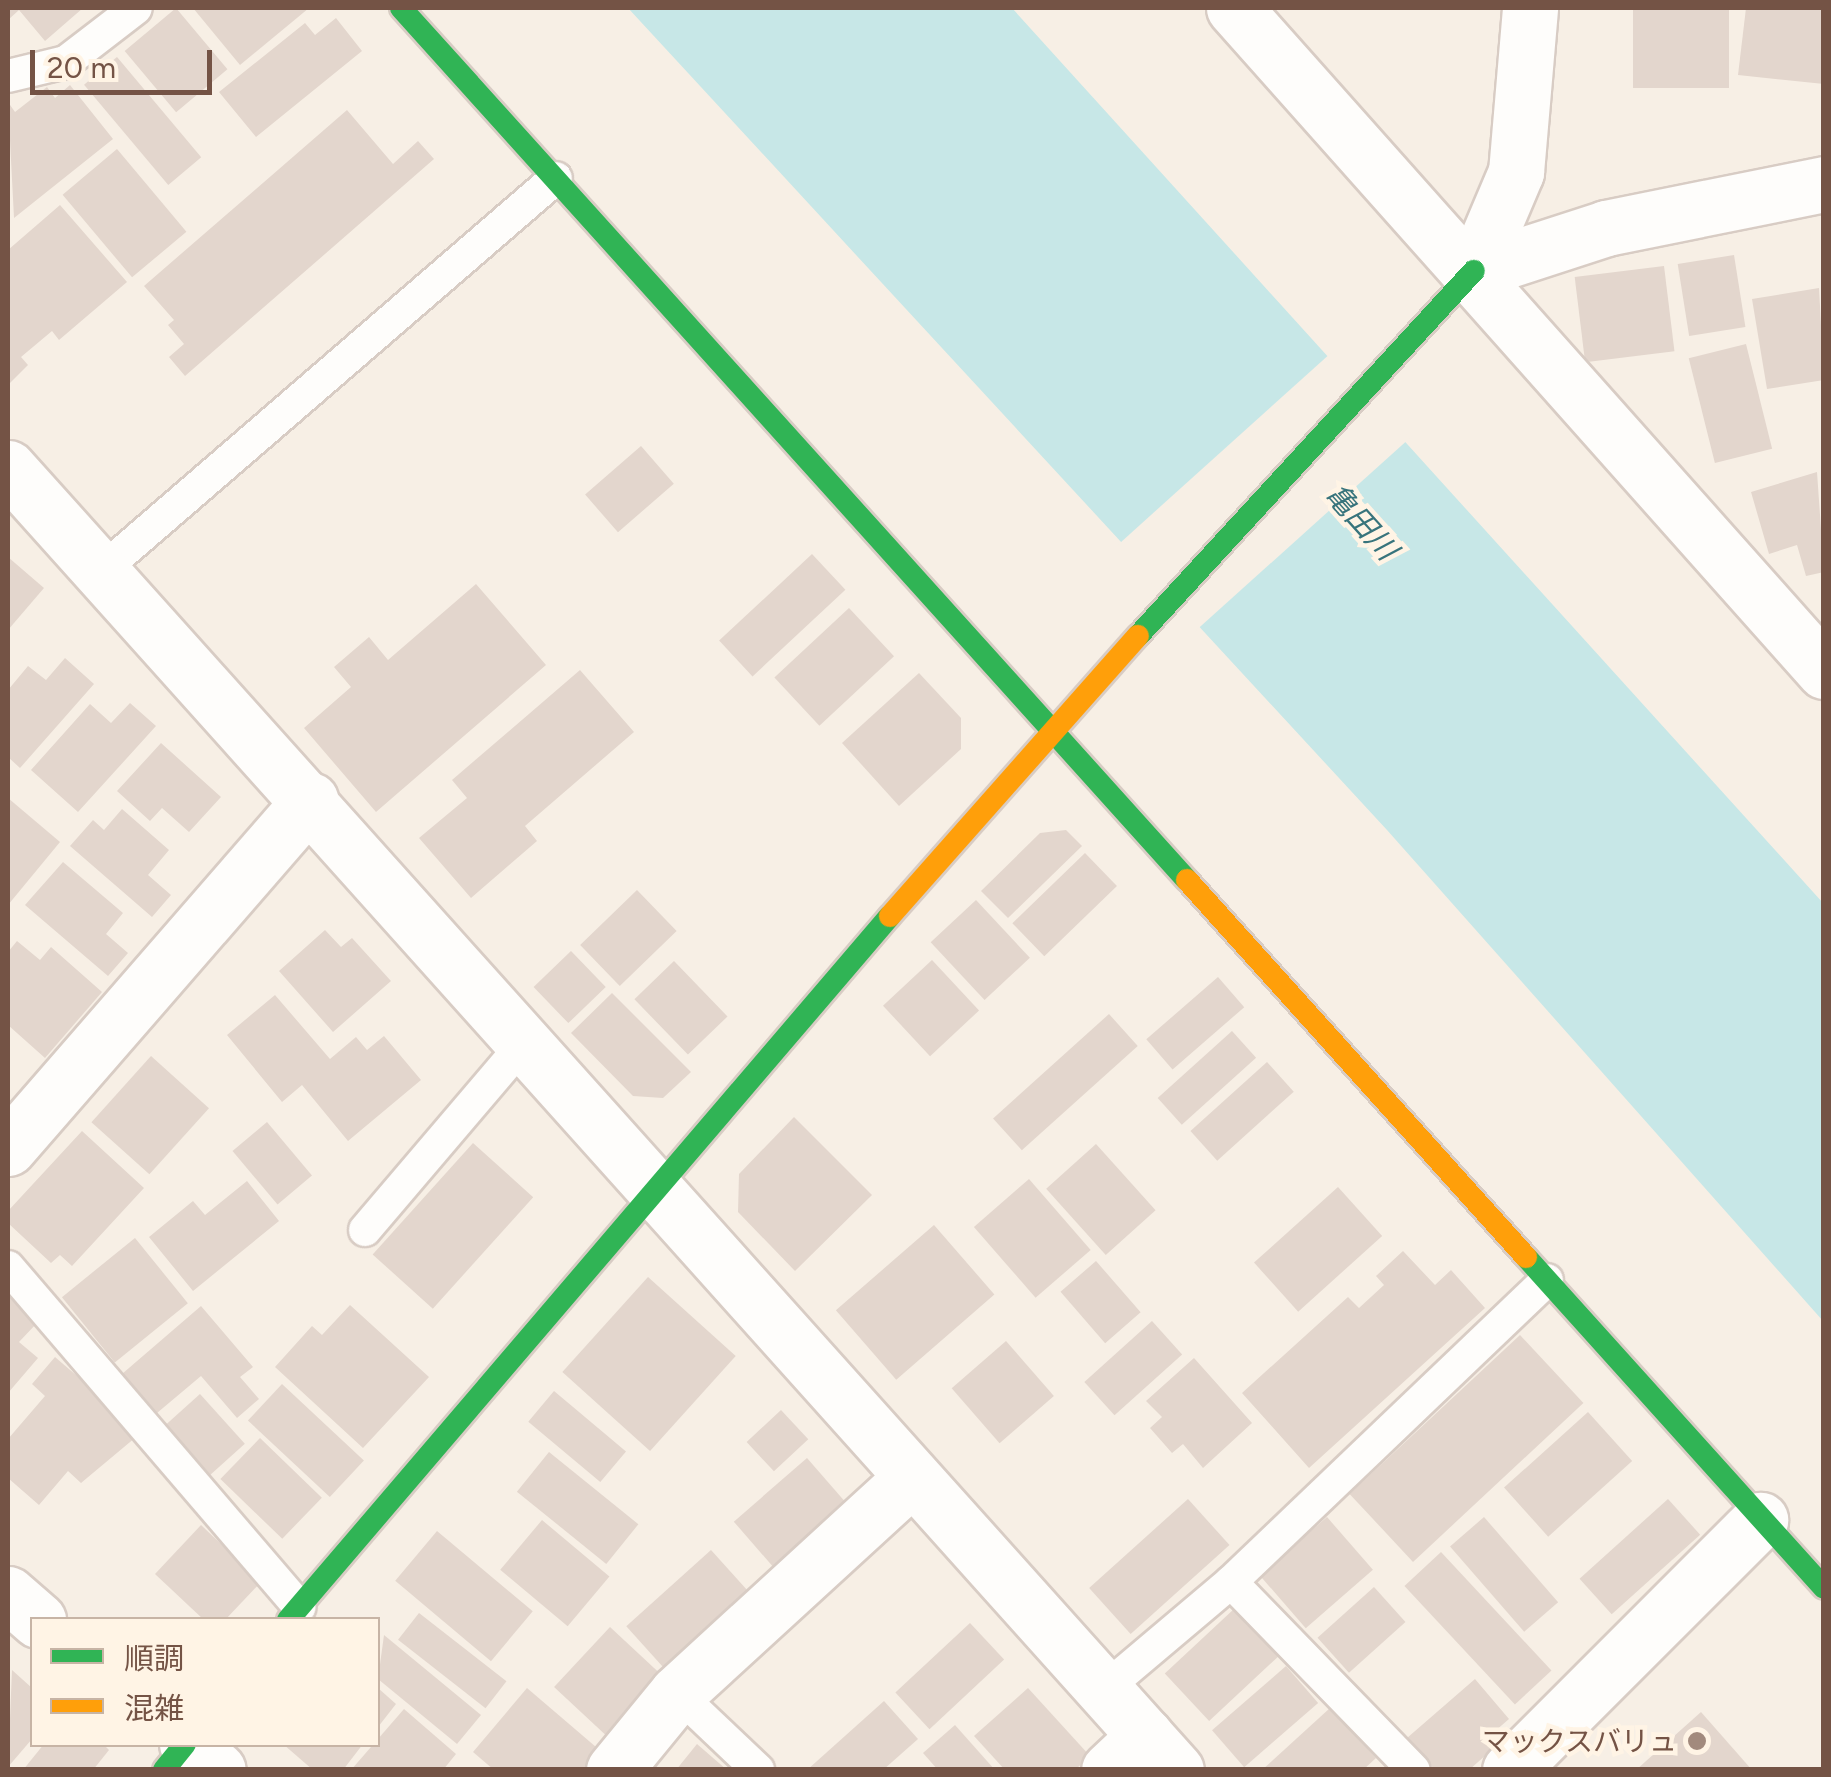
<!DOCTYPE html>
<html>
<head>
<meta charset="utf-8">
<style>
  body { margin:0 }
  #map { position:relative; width:1831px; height:1777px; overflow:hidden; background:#f7efe5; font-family:Figtree,"Noto Sans JP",sans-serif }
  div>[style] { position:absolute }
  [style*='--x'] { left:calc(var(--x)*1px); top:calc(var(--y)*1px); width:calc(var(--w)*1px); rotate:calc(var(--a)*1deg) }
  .water>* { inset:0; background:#c7e7e7 }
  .pier>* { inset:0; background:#f7efe5; transform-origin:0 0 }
  .building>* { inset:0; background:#e3d6cd; transform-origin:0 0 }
  .roads { filter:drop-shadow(2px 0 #d8ccc4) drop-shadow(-2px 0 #d8ccc4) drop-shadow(0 2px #d8ccc4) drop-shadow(0 -2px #d8ccc4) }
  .lane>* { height:32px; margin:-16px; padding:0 16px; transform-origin:16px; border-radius:16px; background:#fefdfb }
  .street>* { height:55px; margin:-27.5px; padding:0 27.5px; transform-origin:27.5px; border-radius:27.5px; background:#fefdfb }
  .fast>* { height:22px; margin:-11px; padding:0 11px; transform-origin:11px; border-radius:11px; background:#30b455 }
  .slow>* { height:22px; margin:-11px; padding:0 11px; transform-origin:11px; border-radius:11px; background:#ff9f0a }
  .dots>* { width:28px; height:28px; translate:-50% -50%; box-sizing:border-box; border:5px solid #fff4e5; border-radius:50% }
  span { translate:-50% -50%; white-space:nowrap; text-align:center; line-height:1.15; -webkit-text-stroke:9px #fff4e5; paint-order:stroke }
  .poi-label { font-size:28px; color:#745345 }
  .right { translate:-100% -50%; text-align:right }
  .water-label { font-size:30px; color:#38747c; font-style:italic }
  .frame { position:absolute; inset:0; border:10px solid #745345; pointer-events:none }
  .legend { position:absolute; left:30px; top:1617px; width:350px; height:130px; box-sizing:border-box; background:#fff4e5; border:2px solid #c7b4a5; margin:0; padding:12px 18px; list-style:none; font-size:30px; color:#745345 }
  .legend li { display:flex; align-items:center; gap:20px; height:50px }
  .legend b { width:50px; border:2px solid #c7b4a5 }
  .scale { position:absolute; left:30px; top:50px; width:182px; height:45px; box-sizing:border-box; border:5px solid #745345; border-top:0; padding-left:12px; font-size:30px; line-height:35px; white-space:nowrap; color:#745345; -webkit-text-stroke:8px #fff4e5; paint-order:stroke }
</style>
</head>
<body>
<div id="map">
  <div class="water">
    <i style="clip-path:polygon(628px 8px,1012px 8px,1823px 903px,1823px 1321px,1387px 830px)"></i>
  </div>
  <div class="pier">
    <i style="left:1332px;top:352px;width:116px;height:289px;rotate:48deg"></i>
  </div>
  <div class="building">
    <i style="clip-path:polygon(8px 8px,83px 8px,45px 41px,19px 10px,8px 20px)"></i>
    <i style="left:176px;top:8px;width:80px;height:67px;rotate:50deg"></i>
    <i style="clip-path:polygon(193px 8px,309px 8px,240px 65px)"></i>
    <i style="left:1633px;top:8px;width:96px;height:80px"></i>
    <i style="clip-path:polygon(1746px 8px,1824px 8px,1824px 84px,1738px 75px)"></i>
    <i style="clip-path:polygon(336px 18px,362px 51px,256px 137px,219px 92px,305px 23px,315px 35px)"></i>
    <i style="left:117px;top:57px;width:131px;height:43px;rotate:50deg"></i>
    <i style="clip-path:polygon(70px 85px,113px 139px,14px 218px,8px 102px,15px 112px,47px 87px,55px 98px)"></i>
    <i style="clip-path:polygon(347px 110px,393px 164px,418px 141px,434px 159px,185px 376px,169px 357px,184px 344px,168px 325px,174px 320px,144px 286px)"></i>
    <i style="left:117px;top:149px;width:108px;height:71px;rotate:50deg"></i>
    <i style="clip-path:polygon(60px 205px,127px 282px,59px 340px,52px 331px,21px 357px,28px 365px,8px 385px,8px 250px)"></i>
    <i style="left:1734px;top:255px;width:73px;height:57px;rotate:81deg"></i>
    <i style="left:1664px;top:266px;width:86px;height:90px;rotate:83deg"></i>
    <i style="clip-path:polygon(1819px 288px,1824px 380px,1767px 389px,1752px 299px)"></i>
    <i style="left:1746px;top:344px;width:108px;height:59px;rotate:76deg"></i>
    <i style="left:641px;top:446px;width:50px;height:74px;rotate:49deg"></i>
    <i style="clip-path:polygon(1817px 472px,1824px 572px,1806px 576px,1797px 545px,1769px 554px,1751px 492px)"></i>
    <i style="left:812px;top:554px;width:49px;height:127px;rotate:47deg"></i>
    <i style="clip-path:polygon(8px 557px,44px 588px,8px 630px)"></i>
    <i style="clip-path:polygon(476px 584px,546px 665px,376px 812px,304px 728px,351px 687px,334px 667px,369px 637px,388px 660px)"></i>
    <i style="left:849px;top:608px;width:66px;height:102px;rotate:47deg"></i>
    <i style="clip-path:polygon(65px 658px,94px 684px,20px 768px,8px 757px,8px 690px,28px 666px,46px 680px)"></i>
    <i style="clip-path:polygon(580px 670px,634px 732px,525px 826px,537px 841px,471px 898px,419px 838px,467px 798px,452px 780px)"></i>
    <i style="clip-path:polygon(919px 673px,961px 718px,961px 749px,899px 806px,842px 743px)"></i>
    <i style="clip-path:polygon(130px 703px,156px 726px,78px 812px,31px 770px,90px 704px,111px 723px)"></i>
    <i style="clip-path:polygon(161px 743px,221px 797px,189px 832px,162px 808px,150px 821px,117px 791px)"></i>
    <i style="clip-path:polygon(8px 798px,60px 842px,8px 905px)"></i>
    <i style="clip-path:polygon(122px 809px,169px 850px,148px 875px,171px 895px,152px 917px,70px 846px,93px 820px,104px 830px)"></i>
    <i style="clip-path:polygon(1066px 830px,1082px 846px,1008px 918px,981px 891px,1040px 833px)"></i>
    <i style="left:1085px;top:853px;width:46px;height:101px;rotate:46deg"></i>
    <i style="clip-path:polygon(63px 862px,123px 913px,106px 934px,128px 953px,108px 976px,25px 905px)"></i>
    <i style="left:637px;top:890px;width:57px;height:79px;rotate:46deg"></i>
    <i style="left:976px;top:900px;width:79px;height:62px;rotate:47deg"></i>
    <i style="clip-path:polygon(325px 930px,341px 947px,352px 938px,391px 981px,333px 1032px,279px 971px)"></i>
    <i style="clip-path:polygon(17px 941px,40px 960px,51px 947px,102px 992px,45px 1058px,8px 1025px,8px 952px)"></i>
    <i style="left:571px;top:951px;width:50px;height:52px;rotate:46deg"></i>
    <i style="left:932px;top:960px;width:69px;height:67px;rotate:47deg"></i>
    <i style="left:674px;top:961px;width:77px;height:55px;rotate:46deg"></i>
    <i style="left:1218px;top:977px;width:40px;height:95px;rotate:49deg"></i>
    <i style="clip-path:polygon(612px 993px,691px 1072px,663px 1098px,633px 1096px,571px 1033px)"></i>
    <i style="clip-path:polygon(275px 995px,330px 1059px,356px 1037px,367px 1050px,384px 1036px,421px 1080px,348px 1141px,302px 1085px,282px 1102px,227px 1035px)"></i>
    <i style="left:1109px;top:1014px;width:43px;height:156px;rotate:48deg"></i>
    <i style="left:1232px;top:1031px;width:36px;height:100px;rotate:48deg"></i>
    <i style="left:151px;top:1056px;width:78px;height:89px;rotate:42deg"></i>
    <i style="left:1267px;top:1062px;width:40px;height:103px;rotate:48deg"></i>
    <i style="clip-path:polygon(794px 1117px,872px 1195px,795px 1271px,738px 1212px,739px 1174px)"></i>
    <i style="left:267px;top:1122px;width:70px;height:45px;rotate:50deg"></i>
    <i style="clip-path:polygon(82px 1131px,144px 1188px,72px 1266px,60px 1255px,51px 1263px,8px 1223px,8px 1211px)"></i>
    <i style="left:473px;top:1143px;width:81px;height:150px;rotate:42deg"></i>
    <i style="left:1096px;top:1144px;width:89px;height:67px;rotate:48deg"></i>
    <i style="left:1029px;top:1179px;width:94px;height:73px;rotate:49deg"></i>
    <i style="clip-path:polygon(247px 1181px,279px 1221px,193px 1291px,149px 1237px,193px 1201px,205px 1215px)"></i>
    <i style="left:1338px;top:1187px;width:66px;height:113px;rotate:48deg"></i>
    <i style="left:934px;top:1225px;width:92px;height:130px;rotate:49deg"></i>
    <i style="left:135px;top:1238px;width:84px;height:94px;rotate:51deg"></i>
    <i style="clip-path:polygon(1403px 1251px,1435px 1285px,1451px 1270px,1485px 1308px,1309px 1468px,1242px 1393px,1348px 1297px,1359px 1308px,1384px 1285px,1376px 1276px)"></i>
    <i style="left:1096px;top:1261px;width:68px;height:47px;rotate:49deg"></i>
    <i style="left:648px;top:1277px;width:118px;height:128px;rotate:42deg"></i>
    <i style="clip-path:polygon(8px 1289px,37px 1323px,19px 1342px,38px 1358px,8px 1393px)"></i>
    <i style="clip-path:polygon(350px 1305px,429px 1377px,363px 1448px,275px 1367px,312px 1326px,322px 1335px)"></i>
    <i style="clip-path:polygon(201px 1306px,253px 1367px,240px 1377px,259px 1399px,237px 1418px,201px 1376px,157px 1413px,122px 1374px)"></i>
    <i style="left:1152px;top:1321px;width:45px;height:91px;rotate:48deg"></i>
    <i style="left:1520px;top:1335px;width:93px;height:233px;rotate:47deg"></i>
    <i style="left:1006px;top:1341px;width:73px;height:72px;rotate:49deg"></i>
    <i style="clip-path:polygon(55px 1357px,142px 1432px,81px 1483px,68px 1471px,39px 1505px,8px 1478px,8px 1439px,45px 1396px,32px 1384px)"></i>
    <i style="clip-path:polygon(1194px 1358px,1252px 1423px,1203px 1468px,1183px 1444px,1172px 1453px,1150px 1428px,1162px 1417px,1146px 1401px)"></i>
    <i style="left:282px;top:1384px;width:112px;height:50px;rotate:43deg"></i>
    <i style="left:554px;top:1391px;width:94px;height:40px;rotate:40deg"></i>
    <i style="left:200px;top:1394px;width:67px;height:49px;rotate:48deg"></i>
    <i style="left:781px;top:1410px;width:40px;height:47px;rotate:47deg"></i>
    <i style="left:1588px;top:1412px;width:66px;height:113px;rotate:48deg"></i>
    <i style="left:260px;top:1438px;width:86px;height:57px;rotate:44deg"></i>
    <i style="left:549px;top:1452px;width:115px;height:51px;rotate:39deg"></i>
    <i style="left:807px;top:1458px;width:69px;height:97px;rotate:49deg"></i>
    <i style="left:1188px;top:1499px;width:62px;height:133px;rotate:48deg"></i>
    <i style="left:1668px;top:1499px;width:48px;height:119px;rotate:48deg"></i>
    <i style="left:1327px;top:1517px;width:70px;height:89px;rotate:49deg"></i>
    <i style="left:1484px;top:1517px;width:113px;height:45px;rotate:49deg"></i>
    <i style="left:542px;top:1520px;width:88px;height:65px;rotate:40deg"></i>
    <i style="clip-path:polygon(201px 1525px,261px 1582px,225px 1620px,204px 1620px,155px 1574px)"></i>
    <i style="left:437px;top:1531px;width:125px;height:65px;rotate:40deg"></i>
    <i style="left:711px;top:1550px;width:64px;height:114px;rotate:48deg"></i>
    <i style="left:1441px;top:1552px;width:162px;height:50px;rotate:47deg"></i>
    <i style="left:1374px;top:1587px;width:47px;height:76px;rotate:48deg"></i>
    <i style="left:1235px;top:1608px;width:65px;height:96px;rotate:47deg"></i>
    <i style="left:419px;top:1613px;width:111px;height:34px;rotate:38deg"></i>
    <i style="left:970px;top:1623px;width:50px;height:102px;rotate:47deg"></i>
    <i style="left:610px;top:1627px;width:76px;height:82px;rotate:43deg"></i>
    <i style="clip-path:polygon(384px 1635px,481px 1715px,457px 1744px,378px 1679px)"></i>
    <i style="left:1286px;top:1666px;width:49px;height:98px;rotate:49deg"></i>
    <i style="clip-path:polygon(12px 1670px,32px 1688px,32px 1739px,8px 1767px)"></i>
    <i style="clip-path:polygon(1475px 1679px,1509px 1719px,1487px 1738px,1495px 1747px,1469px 1770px,1435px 1770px,1407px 1738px)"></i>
    <i style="clip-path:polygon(378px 1688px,396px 1704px,378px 1727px)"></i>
    <i style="clip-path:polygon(527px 1688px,603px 1753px,589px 1770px,494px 1770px,473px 1752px)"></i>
    <i style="clip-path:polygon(1028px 1688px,1090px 1756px,1075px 1770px,1005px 1770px,974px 1736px)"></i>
    <i style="clip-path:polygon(884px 1701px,918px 1739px,883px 1770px,807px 1770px)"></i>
    <i style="clip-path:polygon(1330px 1708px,1376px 1758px,1363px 1770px,1262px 1770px)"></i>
    <i style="clip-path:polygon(404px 1709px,456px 1754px,443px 1770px,351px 1770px)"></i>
    <i style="clip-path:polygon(1701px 1712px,1752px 1770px,1636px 1770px)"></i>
    <i style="clip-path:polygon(955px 1725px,995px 1770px,938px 1770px,923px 1753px)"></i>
    <i style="clip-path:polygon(44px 1744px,103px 1744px,109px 1750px,93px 1770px,23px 1770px)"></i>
    <i style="clip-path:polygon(283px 1744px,363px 1744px,343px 1770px,313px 1770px)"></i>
    <i style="clip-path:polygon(697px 1744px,727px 1770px,676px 1770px)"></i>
  </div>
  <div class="roads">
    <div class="lane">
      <i style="--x:8;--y:76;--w:60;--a:-13.6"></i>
      <i style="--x:66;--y:62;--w:88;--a:-37.6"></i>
      <i style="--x:101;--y:571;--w:601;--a:-40.82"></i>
      <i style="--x:365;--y:1230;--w:247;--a:-49.6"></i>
      <i style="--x:8;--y:1267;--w:448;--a:49.4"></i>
      <i style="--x:1231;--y:1582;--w:437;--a:-43.7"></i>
      <i style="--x:1102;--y:1691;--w:169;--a:-40.2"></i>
      <i style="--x:1231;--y:1582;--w:262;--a:45.8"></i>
      <i style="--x:677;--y:1693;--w:112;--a:43.5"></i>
    </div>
    <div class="street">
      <i style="--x:1234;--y:8;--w:888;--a:48.33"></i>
      <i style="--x:1474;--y:271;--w:139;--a:-18"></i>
      <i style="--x:1606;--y:228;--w:222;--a:-11.4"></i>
      <i style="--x:1474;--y:271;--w:108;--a:-67"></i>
      <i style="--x:1516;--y:172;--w:165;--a:-85.1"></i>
      <i style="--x:8;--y:468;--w:1749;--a:48.11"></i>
      <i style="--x:8;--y:1148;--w:461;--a:-49"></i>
      <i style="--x:8;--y:1594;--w:40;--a:41"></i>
      <i style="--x:187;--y:1744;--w:40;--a:40"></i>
      <i style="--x:614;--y:1770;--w:99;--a:-50.7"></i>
      <i style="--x:677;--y:1693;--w:319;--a:-42.5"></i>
      <i style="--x:1109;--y:1770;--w:50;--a:-43.4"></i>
      <i style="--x:1510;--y:1770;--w:354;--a:-45"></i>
    </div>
    <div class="fast">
      <i style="--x:401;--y:8;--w:1174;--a:47.97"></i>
      <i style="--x:1138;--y:636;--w:496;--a:-47.4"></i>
      <i style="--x:1526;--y:1257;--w:445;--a:48"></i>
      <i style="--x:288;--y:1620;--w:926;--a:-49.47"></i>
      <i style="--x:164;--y:1770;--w:33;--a:-51"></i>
    </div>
    <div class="slow">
      <i style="--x:1187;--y:880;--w:507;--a:48.04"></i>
      <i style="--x:890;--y:916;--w:374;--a:-48.5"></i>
    </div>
  </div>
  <div class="dots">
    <i style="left:1697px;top:1741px;background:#a28a7d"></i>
  </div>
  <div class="poi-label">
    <span class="right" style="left:1677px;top:1741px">マックスバリュ</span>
  </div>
  <div class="water-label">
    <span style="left:1361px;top:522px;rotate:48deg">亀田川</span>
  </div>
  <div class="frame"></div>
  <ul class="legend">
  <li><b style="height:12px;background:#30b455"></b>順調</li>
  <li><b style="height:12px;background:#ff9f0a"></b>混雑</li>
  </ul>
  <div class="scale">20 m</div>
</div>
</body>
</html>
